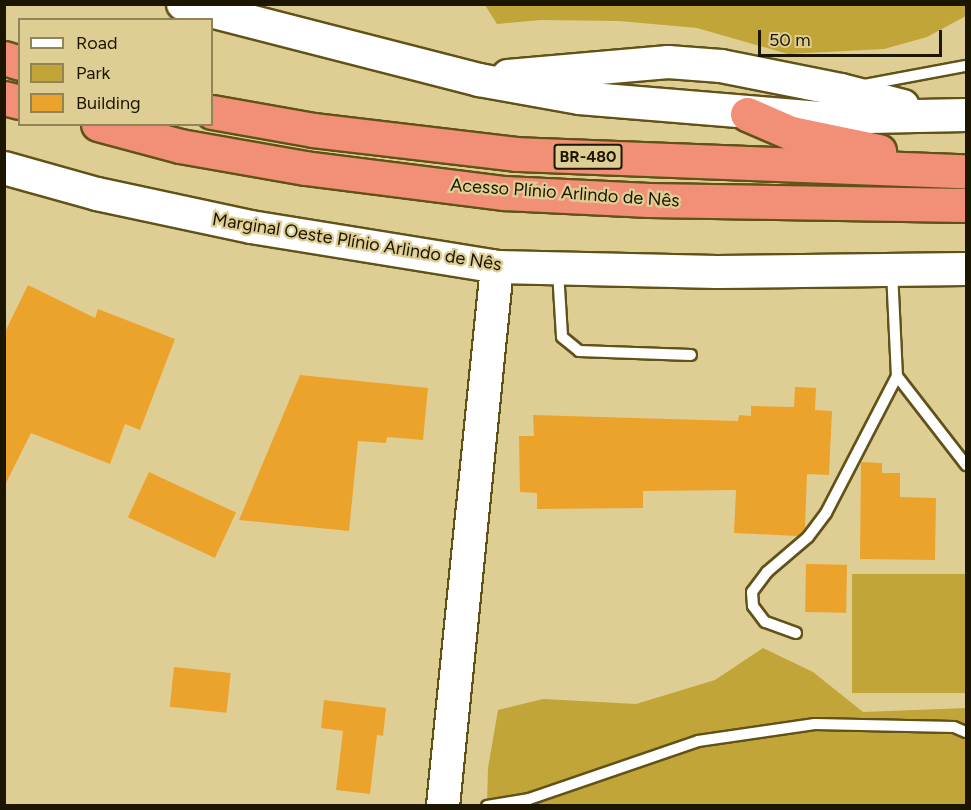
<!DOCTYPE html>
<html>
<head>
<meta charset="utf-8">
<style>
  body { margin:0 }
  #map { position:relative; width:971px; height:810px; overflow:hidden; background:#dfce94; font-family:Figtree,sans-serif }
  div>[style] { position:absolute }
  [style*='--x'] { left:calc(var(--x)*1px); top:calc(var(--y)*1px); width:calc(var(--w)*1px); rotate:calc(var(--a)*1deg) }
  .green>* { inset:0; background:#c1a539; transform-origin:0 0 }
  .building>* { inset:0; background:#eca32b; transform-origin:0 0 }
  .roads { filter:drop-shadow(2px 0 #615218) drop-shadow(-2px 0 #615218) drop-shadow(0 2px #615218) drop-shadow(0 -2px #615218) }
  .lane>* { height:10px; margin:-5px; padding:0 5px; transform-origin:5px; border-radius:5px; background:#fff }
  .secondary>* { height:32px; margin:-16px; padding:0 16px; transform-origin:16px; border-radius:16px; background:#fff }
  .highway>* { height:33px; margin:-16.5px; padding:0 16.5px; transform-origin:16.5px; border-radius:16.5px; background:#f28f77 }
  span { translate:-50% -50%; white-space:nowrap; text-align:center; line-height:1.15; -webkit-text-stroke:4.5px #dfce94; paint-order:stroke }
  .shield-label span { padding:2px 4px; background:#dfce94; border:2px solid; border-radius:4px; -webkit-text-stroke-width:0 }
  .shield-label { font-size:16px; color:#1c1601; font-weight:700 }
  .street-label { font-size:18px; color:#1c1601 }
  .frame { position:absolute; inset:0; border:6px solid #1c1601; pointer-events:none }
  .legend { position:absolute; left:18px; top:18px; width:195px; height:108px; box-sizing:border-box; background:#dfce94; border:2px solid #918459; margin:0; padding:8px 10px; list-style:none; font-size:18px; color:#1c1601 }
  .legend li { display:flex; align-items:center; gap:12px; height:30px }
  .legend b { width:30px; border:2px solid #918459 }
  .scale { position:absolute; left:758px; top:30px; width:184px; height:27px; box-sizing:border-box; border:3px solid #1c1601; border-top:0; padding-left:8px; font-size:18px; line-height:21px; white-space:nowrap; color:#1c1601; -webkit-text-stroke:4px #dfce94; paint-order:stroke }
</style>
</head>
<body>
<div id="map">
  <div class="green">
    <i style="clip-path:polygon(966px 4px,966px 16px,927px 37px,884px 49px,788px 54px,697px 28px,619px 21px,541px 20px,497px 24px,485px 5px)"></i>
    <i style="left:966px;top:574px;width:119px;height:114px;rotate:90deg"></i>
    <i style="clip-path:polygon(763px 648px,813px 672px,863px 712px,966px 708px,966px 805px,487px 806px,488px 768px,498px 710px,543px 699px,636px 704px,715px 680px)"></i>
  </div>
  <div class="building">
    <i style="clip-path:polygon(28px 285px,95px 318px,98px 309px,175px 339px,140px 430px,125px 424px,110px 464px,31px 433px,4px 487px,4px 334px)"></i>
    <i style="clip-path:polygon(300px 375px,428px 388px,423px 440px,387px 437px,386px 443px,358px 441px,349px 531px,239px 520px)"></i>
    <i style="clip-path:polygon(795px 387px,816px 388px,815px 410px,832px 411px,829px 475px,807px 474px,805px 528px,798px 536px,734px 533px,736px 490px,643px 491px,643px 508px,537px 509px,537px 493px,520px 492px,519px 436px,534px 436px,533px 415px,738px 421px,739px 415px,751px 416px,751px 406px,794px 407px)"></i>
    <i style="clip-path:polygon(861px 462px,882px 463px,882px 473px,900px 473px,900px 497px,936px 498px,935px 560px,860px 559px)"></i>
    <i style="left:149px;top:472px;width:96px;height:50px;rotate:25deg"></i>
    <i style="left:806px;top:564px;width:41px;height:48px;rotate:1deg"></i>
    <i style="left:174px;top:667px;width:57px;height:40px;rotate:6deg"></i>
    <i style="clip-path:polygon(324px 700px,386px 708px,383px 736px,377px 735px,370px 794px,336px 790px,343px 731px,321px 728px)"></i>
  </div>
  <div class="roads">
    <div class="lane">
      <i style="--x:864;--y:85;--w:104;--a:-10.6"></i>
      <i style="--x:558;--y:271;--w:66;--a:86.5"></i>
      <i style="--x:562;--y:337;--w:22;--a:39"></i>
      <i style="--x:579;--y:351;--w:112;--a:2"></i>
      <i style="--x:892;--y:271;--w:105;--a:87.3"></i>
      <i style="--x:897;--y:376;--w:113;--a:52.2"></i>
      <i style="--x:796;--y:633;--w:33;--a:-160"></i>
      <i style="--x:765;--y:622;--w:20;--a:-127"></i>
      <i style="--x:753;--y:606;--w:14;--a:-94"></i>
      <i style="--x:752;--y:592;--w:25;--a:-53"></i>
      <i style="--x:767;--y:572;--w:54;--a:-40.5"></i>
      <i style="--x:808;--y:537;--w:30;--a:-53"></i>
      <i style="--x:826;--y:513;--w:154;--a:-62.6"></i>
      <i style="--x:487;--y:806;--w:43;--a:-9.5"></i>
      <i style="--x:529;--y:799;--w:179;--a:-18.9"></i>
      <i style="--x:698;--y:741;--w:118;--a:-8.3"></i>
      <i style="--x:815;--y:724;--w:139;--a:1.2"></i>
      <i style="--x:954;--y:727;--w:13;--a:23"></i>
    </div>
    <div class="secondary">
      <i style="--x:183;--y:4;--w:306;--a:14.4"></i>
      <i style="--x:479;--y:80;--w:102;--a:10.2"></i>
      <i style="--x:579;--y:98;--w:242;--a:4.7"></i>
      <i style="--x:820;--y:118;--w:146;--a:-1.2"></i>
      <i style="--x:508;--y:76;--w:161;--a:-5"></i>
      <i style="--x:668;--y:62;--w:53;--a:4.3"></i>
      <i style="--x:721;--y:66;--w:122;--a:11.3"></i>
      <i style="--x:841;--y:90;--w:64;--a:14.5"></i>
      <i style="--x:4;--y:168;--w:97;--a:15.6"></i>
      <i style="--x:97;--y:194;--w:157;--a:12.1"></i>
      <i style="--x:251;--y:227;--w:249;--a:9.2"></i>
      <i style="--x:497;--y:267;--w:220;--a:1.3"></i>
      <i style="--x:717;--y:272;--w:249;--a:-0.7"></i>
      <i style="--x:443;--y:806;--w:542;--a:-84.28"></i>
    </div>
    <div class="highway">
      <i style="--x:4;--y:58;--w:17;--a:17"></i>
      <i style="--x:4;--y:98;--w:16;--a:14"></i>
      <i style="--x:212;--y:112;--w:103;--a:10.1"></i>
      <i style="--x:313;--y:130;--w:204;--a:6.7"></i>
      <i style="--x:516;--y:154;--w:450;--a:2.2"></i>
      <i style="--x:747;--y:114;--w:48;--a:23.4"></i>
      <i style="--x:791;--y:133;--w:90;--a:11.6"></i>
      <i style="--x:98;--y:124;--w:85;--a:15"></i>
      <i style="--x:180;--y:146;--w:127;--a:10"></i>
      <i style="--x:305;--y:168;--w:201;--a:7.2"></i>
      <i style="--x:504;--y:193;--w:145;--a:2.8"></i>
      <i style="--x:649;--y:200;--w:317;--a:0.9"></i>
    </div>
  </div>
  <div class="shield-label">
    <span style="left:588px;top:157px">BR-480</span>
  </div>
  <div class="street-label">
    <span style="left:565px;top:193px;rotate:4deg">Acesso Plínio Arlindo de Nês</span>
    <span style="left:357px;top:242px;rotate:9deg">Marginal Oeste Plínio Arlindo de Nês</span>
  </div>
  <div class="frame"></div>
  <ul class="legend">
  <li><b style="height:8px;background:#fff"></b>Road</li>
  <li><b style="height:16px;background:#c1a539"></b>Park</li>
  <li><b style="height:16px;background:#eca32b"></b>Building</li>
  </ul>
  <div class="scale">50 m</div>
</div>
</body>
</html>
